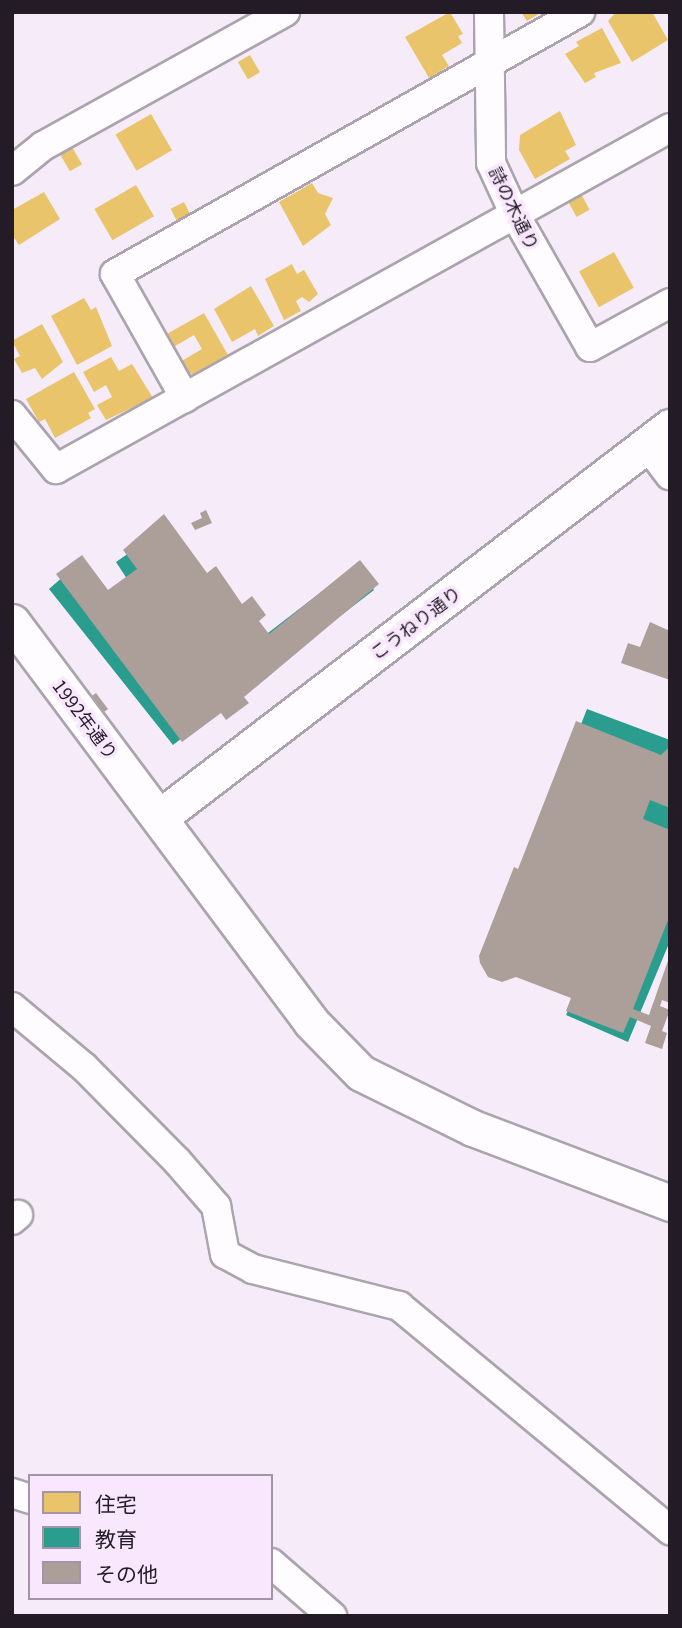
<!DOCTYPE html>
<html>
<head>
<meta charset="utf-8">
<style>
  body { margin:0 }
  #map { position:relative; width:682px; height:1628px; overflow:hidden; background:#f6ecf9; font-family:Georgia,"Noto Sans JP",serif }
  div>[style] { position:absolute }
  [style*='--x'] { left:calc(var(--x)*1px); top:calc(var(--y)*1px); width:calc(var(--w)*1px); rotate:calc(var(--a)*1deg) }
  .homes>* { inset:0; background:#e9c46a; transform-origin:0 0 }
  .schools>* { inset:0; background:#2a9d8f }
  .building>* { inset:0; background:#ac9e98; transform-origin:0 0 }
  .roads { filter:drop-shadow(2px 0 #aba3ad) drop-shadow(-2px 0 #aba3ad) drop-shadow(0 2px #aba3ad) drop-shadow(0 -2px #aba3ad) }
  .minor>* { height:28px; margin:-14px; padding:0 14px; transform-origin:14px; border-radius:14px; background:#fefcfe }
  .tertiary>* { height:35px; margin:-17.5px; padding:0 17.5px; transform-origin:17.5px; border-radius:17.5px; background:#fefcfe }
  span { translate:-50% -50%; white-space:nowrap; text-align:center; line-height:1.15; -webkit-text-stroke:7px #f9e7fe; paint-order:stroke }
  .street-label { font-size:18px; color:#231b25 }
  .frame { position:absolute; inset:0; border:14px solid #231b25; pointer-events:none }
  .legend { position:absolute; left:28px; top:1474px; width:245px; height:126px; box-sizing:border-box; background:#f9e7fe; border:2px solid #a395a7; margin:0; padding:9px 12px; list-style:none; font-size:21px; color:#231b25 }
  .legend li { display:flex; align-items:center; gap:14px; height:35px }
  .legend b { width:35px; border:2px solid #a395a7 }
</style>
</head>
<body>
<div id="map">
  <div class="homes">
    <i style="clip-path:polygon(450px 12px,463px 34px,458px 36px,462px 43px,442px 55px,449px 66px,429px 78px,405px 37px)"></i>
    <i style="clip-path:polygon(521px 12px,542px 12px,527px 21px)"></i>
    <i style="clip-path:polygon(616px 12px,652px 12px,668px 40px,632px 62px,608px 21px)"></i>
    <i style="clip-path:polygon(602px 28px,621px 63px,594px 73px,596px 77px,585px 83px,565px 54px,579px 46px,576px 42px)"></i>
    <i style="left:250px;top:55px;width:20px;height:14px;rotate:60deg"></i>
    <i style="clip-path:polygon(560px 111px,576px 145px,565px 151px,570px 159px,535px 179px,519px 150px,520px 135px)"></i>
    <i style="left:151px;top:114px;width:42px;height:41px;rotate:60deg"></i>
    <i style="left:72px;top:147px;width:20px;height:14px;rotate:60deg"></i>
    <i style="clip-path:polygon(312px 183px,318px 193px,333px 198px,325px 214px,331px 225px,303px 246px,279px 202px)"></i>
    <i style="left:136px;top:185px;width:36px;height:48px;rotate:60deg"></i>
    <i style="clip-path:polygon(44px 192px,60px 219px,19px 245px,12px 235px,12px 210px)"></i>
    <i style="left:581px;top:194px;width:18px;height:15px;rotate:61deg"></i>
    <i style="left:184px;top:202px;width:16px;height:15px;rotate:63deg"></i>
    <i style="left:614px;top:252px;width:41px;height:40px;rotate:61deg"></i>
    <i style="clip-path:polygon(292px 264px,297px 274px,304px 270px,318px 294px,309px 302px,302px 297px,296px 301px,301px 311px,284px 320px,265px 279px)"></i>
    <i style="clip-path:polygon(251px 286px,274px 326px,258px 336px,255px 329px,232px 342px,214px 309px)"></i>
    <i style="clip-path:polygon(84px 298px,91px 310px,96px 307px,112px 346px,77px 365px,51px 316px)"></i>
    <i style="clip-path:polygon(204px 313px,228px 355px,193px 374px,185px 372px,180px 362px,202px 349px,194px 335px,172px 348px,165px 335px)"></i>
    <i style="clip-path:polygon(42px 324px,63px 362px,42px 379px,35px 368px,22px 373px,14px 359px,20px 356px,12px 341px)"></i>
    <i style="clip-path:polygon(111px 357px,119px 371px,132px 364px,153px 398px,106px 420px,97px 405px,112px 397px,106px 385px,94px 392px,83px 372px)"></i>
    <i style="clip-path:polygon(74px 372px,95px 409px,88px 413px,91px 418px,55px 438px,45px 419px,39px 422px,26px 399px)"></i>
  </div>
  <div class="schools">
    <i style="clip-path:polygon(149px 539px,238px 656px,355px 566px,374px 590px,173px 745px,49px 589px,73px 568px,101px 601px,129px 582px,116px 562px)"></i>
    <i style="clip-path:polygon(587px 709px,670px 740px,670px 941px,628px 1042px,566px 1015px,574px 997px,487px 964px)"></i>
  </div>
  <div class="building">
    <i style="clip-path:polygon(206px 510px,212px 523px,195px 530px,191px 523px,202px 518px,200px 513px)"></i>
    <i style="clip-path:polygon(164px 514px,207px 573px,216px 566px,242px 604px,252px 596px,266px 615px,259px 621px,269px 634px,360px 560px,379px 584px,244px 697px,249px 703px,226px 720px,221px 713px,182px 742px,56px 574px,82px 555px,108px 590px,137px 569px,123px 550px)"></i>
    <i style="clip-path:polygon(650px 622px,670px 631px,670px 680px,621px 663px,628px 643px,640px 647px)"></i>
    <i style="left:96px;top:693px;width:20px;height:6px;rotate:53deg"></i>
    <i style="clip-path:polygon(576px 721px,661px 755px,670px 746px,670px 808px,650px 800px,643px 819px,670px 830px,670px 915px,633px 1009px,649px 1015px,670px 955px,670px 1003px,662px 1000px,660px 1006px,670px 1010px,662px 1031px,667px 1033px,662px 1049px,645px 1043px,651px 1026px,630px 1017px,623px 1033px,566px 1011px,571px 998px,516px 977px,502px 982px,488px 977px,480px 963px,479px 956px,514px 867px,518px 869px)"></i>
  </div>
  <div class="roads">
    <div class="minor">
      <i style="--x:489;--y:12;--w:151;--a:89.2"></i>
      <i style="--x:491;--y:163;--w:55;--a:65.3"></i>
      <i style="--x:514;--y:213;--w:154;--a:60.4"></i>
      <i style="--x:590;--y:347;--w:91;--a:-28.8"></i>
      <i style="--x:12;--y:171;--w:40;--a:-39"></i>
      <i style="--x:43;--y:146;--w:277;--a:-29"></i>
      <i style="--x:185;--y:398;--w:142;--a:-119.4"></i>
      <i style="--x:115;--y:274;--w:534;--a:-29.4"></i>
      <i style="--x:12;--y:415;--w:70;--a:50.8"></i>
      <i style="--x:56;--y:469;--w:702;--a:-29.05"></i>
      <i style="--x:647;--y:445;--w:38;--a:53"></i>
      <i style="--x:12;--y:1007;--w:94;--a:39.8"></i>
      <i style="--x:84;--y:1067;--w:132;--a:45.3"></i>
      <i style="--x:177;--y:1161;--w:60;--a:49.1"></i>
      <i style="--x:216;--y:1206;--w:49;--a:79.4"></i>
      <i style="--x:225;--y:1254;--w:32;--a:28"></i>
      <i style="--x:253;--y:1269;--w:151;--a:14.2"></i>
      <i style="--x:399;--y:1306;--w:352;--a:39.6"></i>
      <i style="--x:12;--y:1220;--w:8;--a:-40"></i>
      <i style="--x:12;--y:1493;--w:19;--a:18"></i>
      <i style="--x:271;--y:1563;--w:81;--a:41"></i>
    </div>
    <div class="tertiary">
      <i style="--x:12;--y:622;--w:499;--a:53.2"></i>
      <i style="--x:311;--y:1022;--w:71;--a:45.6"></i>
      <i style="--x:361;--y:1073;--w:125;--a:26.2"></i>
      <i style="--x:473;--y:1128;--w:211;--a:20.8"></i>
      <i style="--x:160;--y:817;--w:642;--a:-37.41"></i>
    </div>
  </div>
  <div class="street-label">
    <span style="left:515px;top:208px;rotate:64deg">詩の木通り</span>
    <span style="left:415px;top:622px;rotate:-37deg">こうねり通り</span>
    <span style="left:86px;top:719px;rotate:53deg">1992年通り</span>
  </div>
  <div class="frame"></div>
  <ul class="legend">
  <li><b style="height:19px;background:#e9c46a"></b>住宅</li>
  <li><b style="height:19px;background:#2a9d8f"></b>教育</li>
  <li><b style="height:19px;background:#ac9e98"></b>その他</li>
  </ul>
</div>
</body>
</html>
